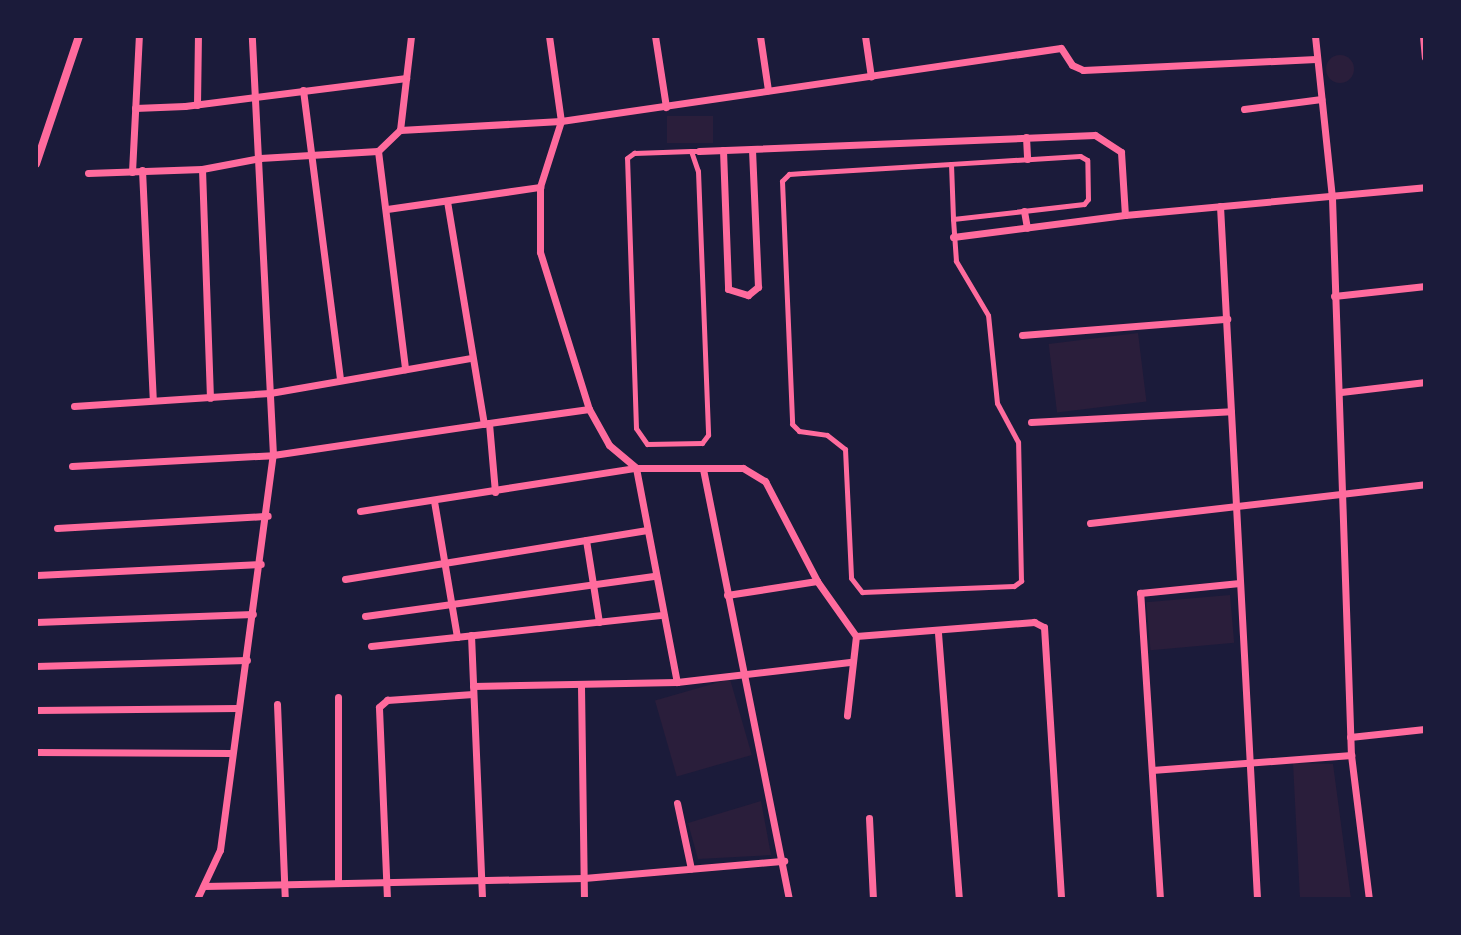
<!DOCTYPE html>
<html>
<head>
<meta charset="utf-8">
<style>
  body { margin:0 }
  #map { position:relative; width:1461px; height:935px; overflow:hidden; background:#1b1b3a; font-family:"Fira Sans",sans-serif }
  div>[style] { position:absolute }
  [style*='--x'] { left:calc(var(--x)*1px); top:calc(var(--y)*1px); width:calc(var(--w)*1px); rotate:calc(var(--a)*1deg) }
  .green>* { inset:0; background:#2a1e3b; transform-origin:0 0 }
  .round { border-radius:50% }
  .pedestrian>* { height:5px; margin:-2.5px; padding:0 2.5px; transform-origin:2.5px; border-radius:2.5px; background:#ff6b9d }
  .minor>* { height:7px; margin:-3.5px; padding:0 3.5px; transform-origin:3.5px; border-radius:3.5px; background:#ff6b9d }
  .tertiary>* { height:8px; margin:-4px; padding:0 4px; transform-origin:4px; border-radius:4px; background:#ff6b9d }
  span { translate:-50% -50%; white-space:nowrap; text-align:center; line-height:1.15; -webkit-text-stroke:7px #1b1b3a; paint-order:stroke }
  .frame { position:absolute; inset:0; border:38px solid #1b1b3a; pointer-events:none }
</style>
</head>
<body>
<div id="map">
  <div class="green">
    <i class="round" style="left:1326px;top:55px;width:28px;height:28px"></i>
    <i style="left:713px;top:116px;width:27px;height:46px;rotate:90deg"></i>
    <i style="left:1138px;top:333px;width:69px;height:90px;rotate:83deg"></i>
    <i style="left:1230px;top:595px;width:48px;height:84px;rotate:85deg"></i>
    <i style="left:730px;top:679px;width:79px;height:78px;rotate:74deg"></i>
    <i style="clip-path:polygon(1293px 763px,1333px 764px,1351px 899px,1300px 899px)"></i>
    <i style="clip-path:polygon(761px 801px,771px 855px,698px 859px,688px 823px)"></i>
  </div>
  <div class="pedestrian">
    <i style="--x:691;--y:151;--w:21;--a:71"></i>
    <i style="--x:698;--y:171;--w:264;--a:87.8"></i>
    <i style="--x:708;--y:435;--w:10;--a:127"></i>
    <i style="--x:702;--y:443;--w:55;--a:179"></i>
    <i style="--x:647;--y:444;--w:19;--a:-125"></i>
    <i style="--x:636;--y:428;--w:270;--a:-91.9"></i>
    <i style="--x:627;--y:158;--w:9;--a:-36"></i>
    <i style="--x:634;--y:153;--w:57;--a:-2"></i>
    <i style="--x:691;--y:151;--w:8;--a:0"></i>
    <i style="--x:951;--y:164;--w:55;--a:87.9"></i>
    <i style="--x:953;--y:219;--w:132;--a:-6.5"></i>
    <i style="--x:1084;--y:204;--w:6;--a:-51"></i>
    <i style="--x:1088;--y:199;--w:39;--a:-91"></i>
    <i style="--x:1087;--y:160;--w:8;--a:-150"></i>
    <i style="--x:1080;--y:156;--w:129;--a:176.5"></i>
    <i style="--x:951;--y:164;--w:148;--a:176.5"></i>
    <i style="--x:803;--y:173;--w:14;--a:176"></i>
    <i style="--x:789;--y:174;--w:10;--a:135"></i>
    <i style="--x:782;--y:181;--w:243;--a:87.6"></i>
    <i style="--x:792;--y:424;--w:10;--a:45"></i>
    <i style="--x:799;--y:431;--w:28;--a:8"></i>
    <i style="--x:827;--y:435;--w:23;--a:38"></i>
    <i style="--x:845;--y:449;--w:129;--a:87.3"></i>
    <i style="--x:851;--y:578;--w:18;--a:52"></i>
    <i style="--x:862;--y:592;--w:152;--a:-2.3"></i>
    <i style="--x:1014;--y:586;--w:9;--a:-36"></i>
    <i style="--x:1021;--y:581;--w:139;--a:-91.2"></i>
    <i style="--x:1018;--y:442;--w:44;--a:-118.3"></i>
    <i style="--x:997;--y:403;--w:88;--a:-95.8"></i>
    <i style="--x:988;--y:315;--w:63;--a:-120.7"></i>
    <i style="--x:956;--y:261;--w:42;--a:-94.1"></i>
  </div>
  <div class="minor">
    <i style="--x:549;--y:36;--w:86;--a:82"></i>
    <i style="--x:561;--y:121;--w:69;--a:107.7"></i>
    <i style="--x:540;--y:187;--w:65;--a:90"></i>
    <i style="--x:540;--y:252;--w:164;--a:72.7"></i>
    <i style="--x:589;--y:409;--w:41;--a:60.9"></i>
    <i style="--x:609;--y:445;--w:35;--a:40"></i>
    <i style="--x:636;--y:468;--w:218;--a:79.2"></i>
    <i style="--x:655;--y:36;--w:72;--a:81.2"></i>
    <i style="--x:760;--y:36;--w:55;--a:81.6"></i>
    <i style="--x:865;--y:36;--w:41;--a:81.7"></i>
    <i style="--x:1315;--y:36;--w:163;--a:84"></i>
    <i style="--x:1332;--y:198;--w:557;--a:88.05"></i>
    <i style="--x:1351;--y:755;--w:145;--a:82.9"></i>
    <i style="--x:1423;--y:36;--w:21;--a:85"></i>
    <i style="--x:303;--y:90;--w:290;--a:82.7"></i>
    <i style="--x:197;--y:105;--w:69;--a:-89.2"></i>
    <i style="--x:135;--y:108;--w:50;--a:-2.3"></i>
    <i style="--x:185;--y:106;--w:223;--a:-7.2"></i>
    <i style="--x:1244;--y:109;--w:78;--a:-7.4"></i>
    <i style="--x:400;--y:130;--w:161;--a:-3.2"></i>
    <i style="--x:561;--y:121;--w:505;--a:-8.31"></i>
    <i style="--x:1061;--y:48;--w:20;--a:57"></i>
    <i style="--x:1072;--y:65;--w:12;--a:24"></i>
    <i style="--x:1083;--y:70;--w:233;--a:-2.7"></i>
    <i style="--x:1026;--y:137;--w:22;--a:87"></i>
    <i style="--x:723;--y:150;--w:139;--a:87.9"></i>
    <i style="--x:728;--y:289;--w:21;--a:17"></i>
    <i style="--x:748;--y:295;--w:13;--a:-39"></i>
    <i style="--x:758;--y:287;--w:138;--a:-92.5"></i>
    <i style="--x:378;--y:151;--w:220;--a:82.9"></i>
    <i style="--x:699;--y:151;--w:396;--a:-2.3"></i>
    <i style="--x:1095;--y:135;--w:31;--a:33"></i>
    <i style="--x:1121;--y:152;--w:63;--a:86.4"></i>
    <i style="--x:202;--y:169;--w:229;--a:88"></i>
    <i style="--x:142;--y:170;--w:230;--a:87.3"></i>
    <i style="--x:132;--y:172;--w:136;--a:-87.1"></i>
    <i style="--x:88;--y:173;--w:114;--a:-2"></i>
    <i style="--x:202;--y:169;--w:59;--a:-10.7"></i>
    <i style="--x:260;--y:158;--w:118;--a:-3.4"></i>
    <i style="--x:378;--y:151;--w:30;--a:-44"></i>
    <i style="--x:400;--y:130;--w:95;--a:-83.3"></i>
    <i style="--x:447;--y:201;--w:226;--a:80.6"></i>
    <i style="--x:1220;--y:206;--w:694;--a:86.94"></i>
    <i style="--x:387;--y:209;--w:155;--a:-8.2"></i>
    <i style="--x:1024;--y:211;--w:17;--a:80"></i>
    <i style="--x:953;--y:237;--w:173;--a:-7.3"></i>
    <i style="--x:1125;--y:215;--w:301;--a:-5.3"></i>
    <i style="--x:1334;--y:296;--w:92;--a:-6.3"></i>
    <i style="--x:1022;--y:335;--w:206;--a:-4.5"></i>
    <i style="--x:1341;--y:392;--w:85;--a:-6.8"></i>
    <i style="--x:74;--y:406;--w:196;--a:-3.8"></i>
    <i style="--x:270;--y:393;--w:203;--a:-9.9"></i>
    <i style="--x:1031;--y:422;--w:200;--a:-3.1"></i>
    <i style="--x:72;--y:466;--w:201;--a:-3.1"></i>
    <i style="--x:273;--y:455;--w:218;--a:-8.4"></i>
    <i style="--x:703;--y:469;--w:439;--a:78.7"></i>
    <i style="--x:495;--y:492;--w:69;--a:-95"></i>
    <i style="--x:489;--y:423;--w:101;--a:-8"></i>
    <i style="--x:434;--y:501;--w:138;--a:80.4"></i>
    <i style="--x:360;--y:511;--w:279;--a:-8.9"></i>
    <i style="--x:636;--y:468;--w:107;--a:0"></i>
    <i style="--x:743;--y:468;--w:26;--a:31"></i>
    <i style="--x:765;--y:481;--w:113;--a:62.5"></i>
    <i style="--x:817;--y:581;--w:67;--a:54.7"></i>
    <i style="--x:856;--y:636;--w:80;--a:96.5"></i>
    <i style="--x:1090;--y:523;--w:337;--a:-6.6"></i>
    <i style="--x:57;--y:528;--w:211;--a:-3.3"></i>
    <i style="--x:586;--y:540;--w:83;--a:81"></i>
    <i style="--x:37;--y:575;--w:224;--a:-2.8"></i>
    <i style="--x:345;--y:579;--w:306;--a:-9.2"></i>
    <i style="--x:727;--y:595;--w:91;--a:-8.8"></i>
    <i style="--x:365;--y:616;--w:293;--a:-7.9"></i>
    <i style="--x:36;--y:622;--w:217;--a:-2.1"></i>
    <i style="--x:938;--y:633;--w:267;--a:85.5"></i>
    <i style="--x:471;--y:635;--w:264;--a:87.6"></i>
    <i style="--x:856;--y:636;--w:179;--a:-4.5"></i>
    <i style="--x:1034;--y:622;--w:11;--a:27"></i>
    <i style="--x:1044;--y:627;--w:273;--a:86.4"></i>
    <i style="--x:371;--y:646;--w:293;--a:-6.1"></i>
    <i style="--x:36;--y:666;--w:211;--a:-1.6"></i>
    <i style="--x:473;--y:686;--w:204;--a:-1.1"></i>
    <i style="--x:677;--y:682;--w:174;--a:-6.6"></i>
    <i style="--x:581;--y:686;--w:213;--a:89.2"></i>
    <i style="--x:338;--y:697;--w:186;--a:90"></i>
    <i style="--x:277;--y:704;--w:195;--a:87.7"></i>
    <i style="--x:36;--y:710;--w:202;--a:-0.6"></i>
    <i style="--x:1350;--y:737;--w:75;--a:-6.1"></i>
    <i style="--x:36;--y:752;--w:195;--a:0.3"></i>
    <i style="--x:1152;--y:770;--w:200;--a:-4.3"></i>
    <i style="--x:677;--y:803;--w:67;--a:78"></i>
    <i style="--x:869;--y:818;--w:81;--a:87.2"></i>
    <i style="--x:204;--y:886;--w:380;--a:-1.2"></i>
    <i style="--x:584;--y:878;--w:201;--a:-4.9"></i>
    <i style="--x:197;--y:899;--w:54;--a:-64.9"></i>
    <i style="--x:220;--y:850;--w:399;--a:-82.4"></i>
    <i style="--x:273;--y:455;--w:420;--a:-92.9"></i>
    <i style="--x:387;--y:899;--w:192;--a:-92.4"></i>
    <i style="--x:379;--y:707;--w:11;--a:-41"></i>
    <i style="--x:387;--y:700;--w:86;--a:-4"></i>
    <i style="--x:1160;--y:899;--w:307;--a:-93.7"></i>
    <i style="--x:1140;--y:593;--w:100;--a:-5.8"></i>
  </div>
  <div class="tertiary">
    <i style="--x:36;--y:164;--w:135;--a:-71.4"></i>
  </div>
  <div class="frame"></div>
</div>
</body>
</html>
